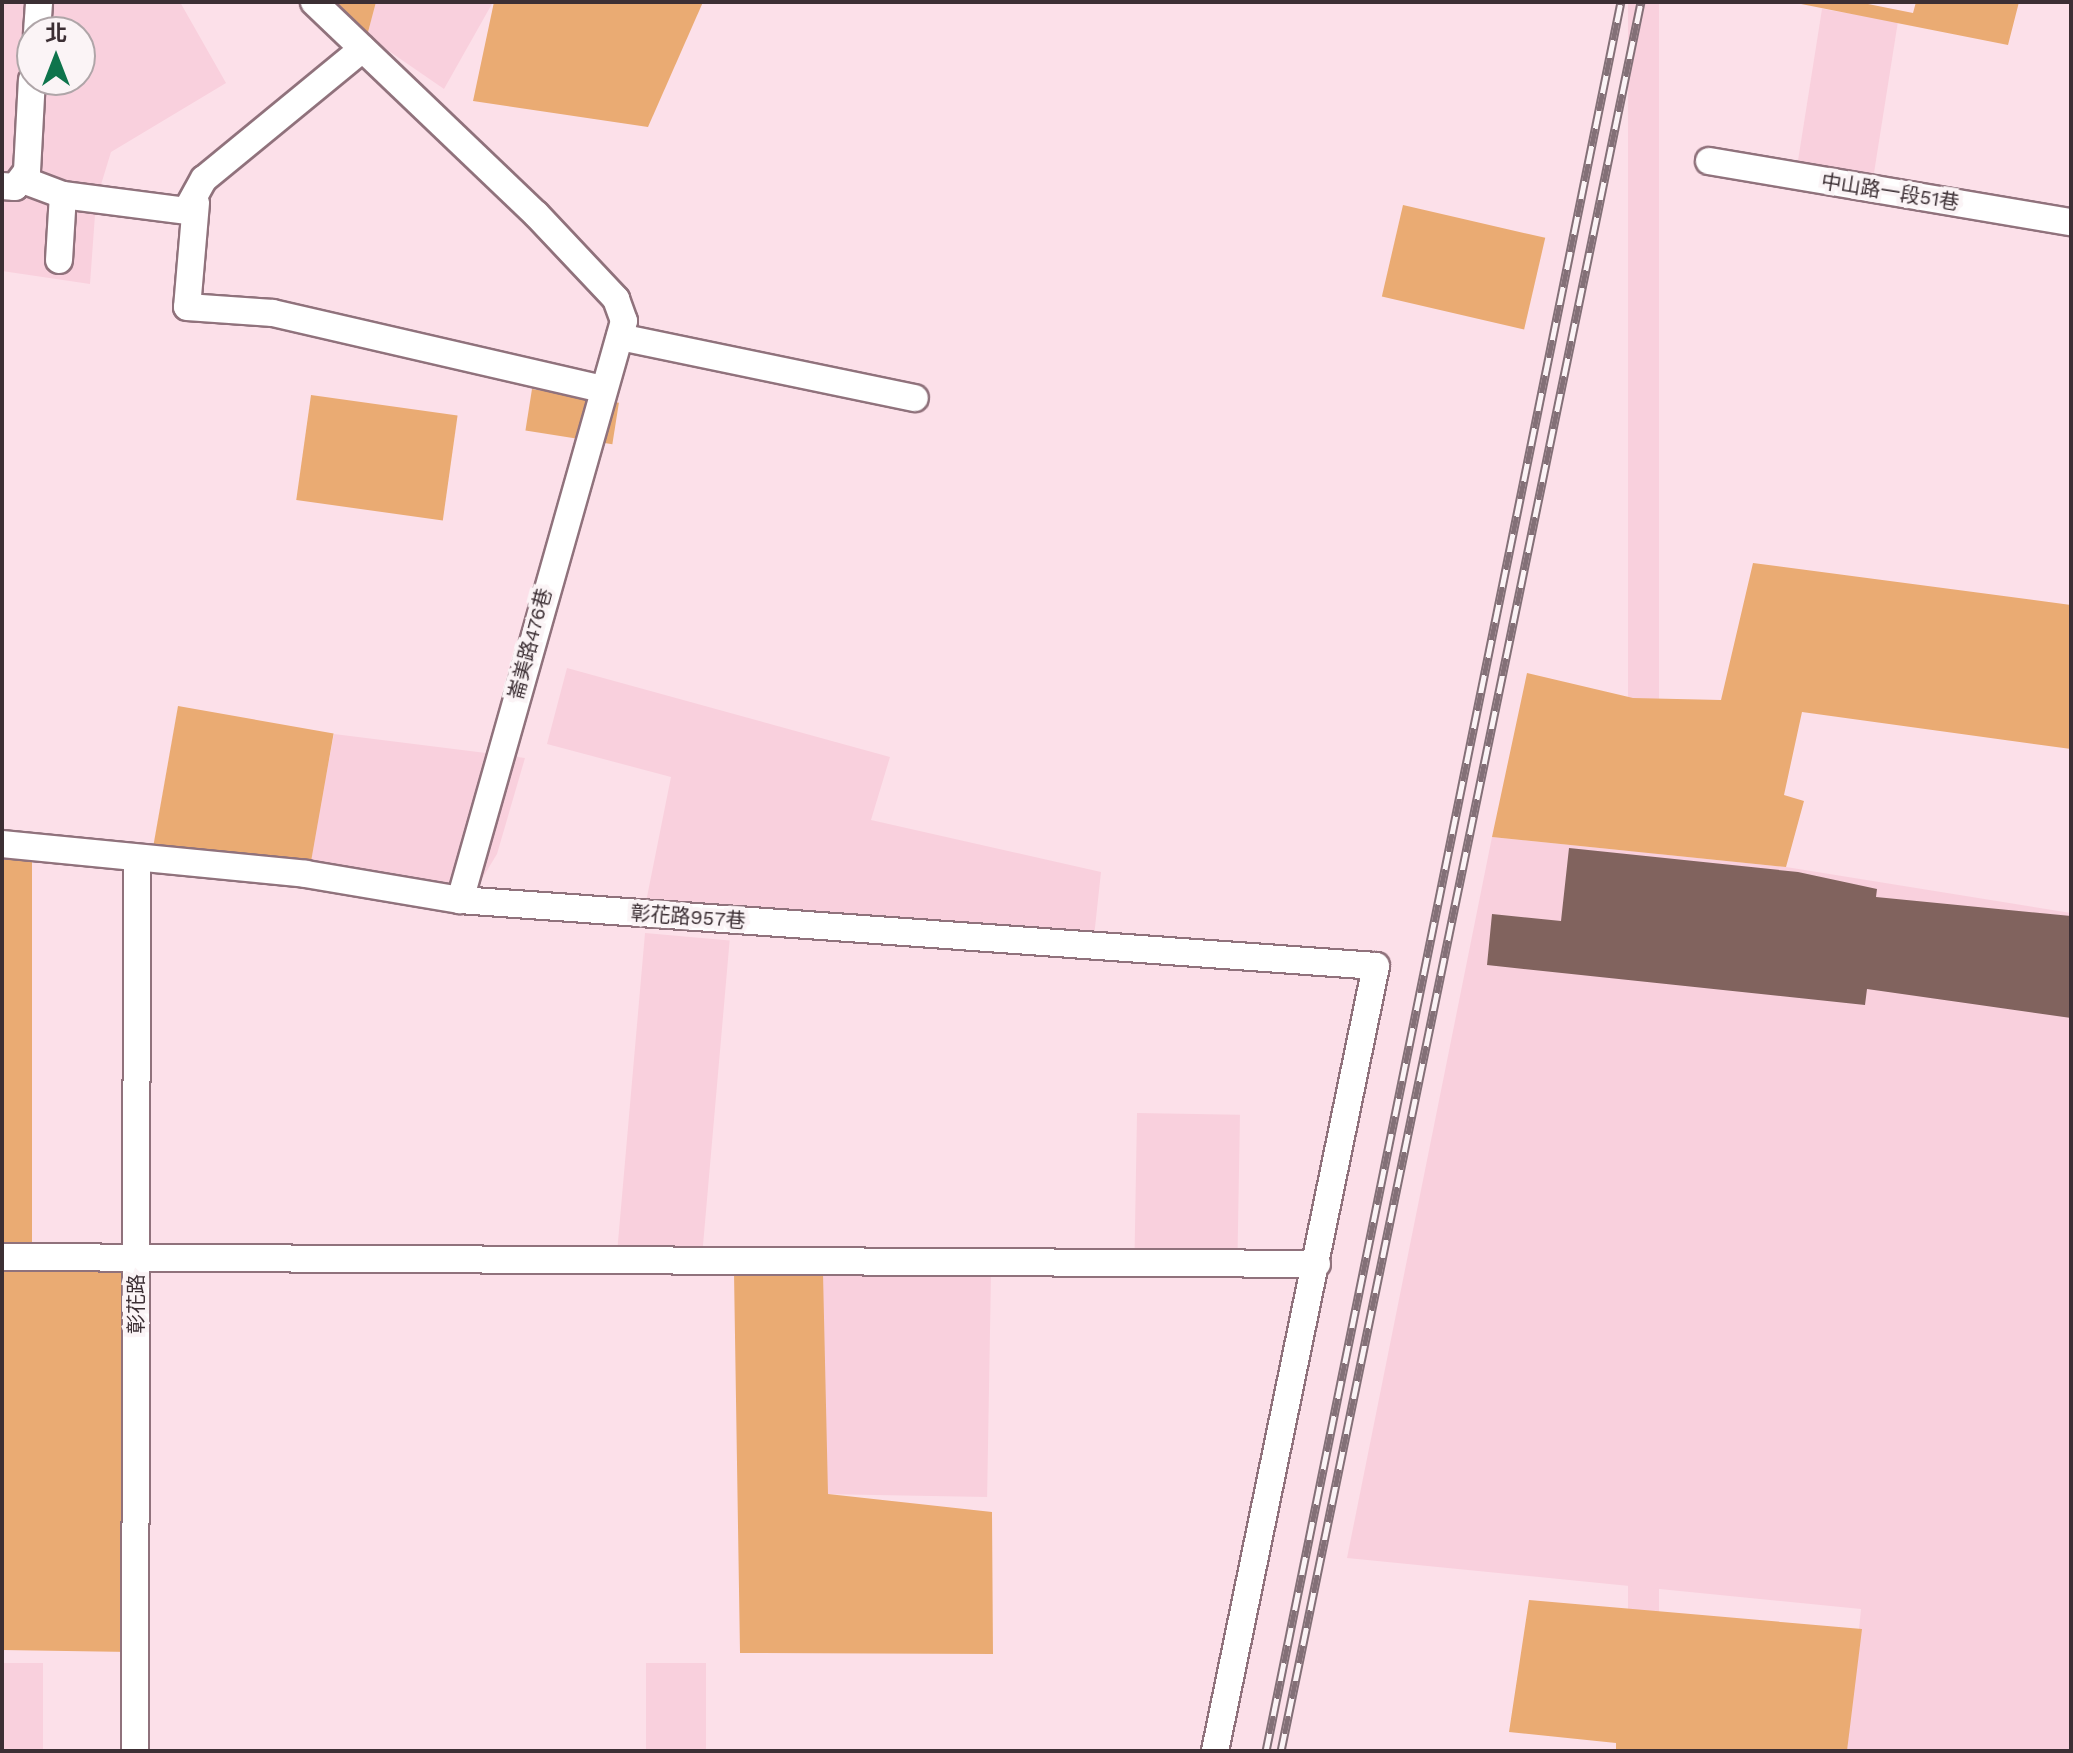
<!DOCTYPE html>
<html>
<head>
<meta charset="utf-8">
<style>
  body { margin:0 }
  #map { position:relative; width:2073px; height:1753px; overflow:hidden; background:#fce0e9; font-family:"Work Sans","Noto Sans TC",sans-serif }
  div>[style] { position:absolute }
  [style*='--x'] { left:calc(var(--x)*1px); top:calc(var(--y)*1px); width:calc(var(--w)*1px); rotate:calc(var(--a)*1deg) }
  .built>* { inset:0; background:#f9d0dd; transform-origin:0 0 }
  .green>* { inset:0; background:#eaab73; transform-origin:0 0 }
  .building>* { inset:0; background:#81635e }
  .roads { filter:drop-shadow(2px 0 #90727c) drop-shadow(-2px 0 #90727c) drop-shadow(0 2px #90727c) drop-shadow(0 -2px #90727c) }
  .minor>* { height:26px; margin:-13px; padding:0 13px; transform-origin:13px; border-radius:13px; background:#fff }
  .rail>* { height:9px; margin-top:-4.5px; transform-origin:0; background:repeating-linear-gradient(90deg,#fbf4f6 0 18px,#837077 0 36px); box-sizing:border-box; border-block:2px solid #837077 }
  span { translate:-50% -50%; white-space:nowrap; text-align:center; line-height:1.15; -webkit-text-stroke:8px #fbf4f6; paint-order:stroke }
  .street-label { font-size:20px; color:#3c2f34 }
  .frame { position:absolute; inset:0; border:4px solid #3c2f34; pointer-events:none }
  .north { position:absolute; left:16px; top:16px; width:80px; height:80px; box-sizing:border-box; background:#fbf4f6; border:2px solid #afa5a8; border-radius:50%; rotate:0deg; font-size:22px; font-weight:700; line-height:32px; text-align:center; color:#3c2f34 }
  .north::after { content:''; display:block; margin:auto; width:28px; height:36px; background:#0e744c; clip-path:polygon(50% 0,100% 100%,50% 72%,0 100%) }
</style>
</head>
<body>
<div id="map">
  <div class="built">
    <i style="clip-path:polygon(evenodd,2px 2px,180px 2px,226px 83px,111px 152px,96px 201px,90px 284px,2px 271px,2px 2px,32px 32px,80px 32px,80px 80px,32px 80px,32px 32px)"></i>
    <i style="clip-path:polygon(376px 2px,493px 2px,444px 89px,367px 36px)"></i>
    <i style="left:1628px;top:2px;width:31px;height:1787px"></i>
    <i style="left:1822px;top:9px;width:77px;height:172px;rotate:9deg"></i>
    <i style="clip-path:polygon(567px 668px,890px 757px,871px 820px,1101px 872px,1093px 946px,644px 912px,671px 777px,547px 744px)"></i>
    <i style="clip-path:polygon(334px 734px,525px 758px,497px 854px,474px 892px,308px 866px)"></i>
    <i style="clip-path:polygon(1492px 837px,1786px 867px,2071px 913px,2071px 1751px,1847px 1751px,1861px 1609px,1347px 1558px)"></i>
    <i style="left:645px;top:933px;width:85px;height:327px;rotate:5deg"></i>
    <i style="left:1137px;top:1113px;width:103px;height:150px;rotate:1deg"></i>
    <i style="left:823px;top:1273px;width:168px;height:221px;rotate:1deg"></i>
    <i style="left:2px;top:1663px;width:41px;height:88px"></i>
    <i style="left:646px;top:1663px;width:60px;height:88px"></i>
  </div>
  <div class="green">
    <i style="clip-path:polygon(329px 2px,376px 2px,367px 36px)"></i>
    <i style="clip-path:polygon(494px 2px,703px 2px,648px 127px,473px 101px)"></i>
    <i style="clip-path:polygon(1791px 2px,1858px 2px,1913px 13px,1916px 2px,2019px 2px,2008px 45px)"></i>
    <i style="left:1403px;top:205px;width:146px;height:94px;rotate:13deg"></i>
    <i style="left:532px;top:389px;width:88px;height:42px;rotate:9deg"></i>
    <i style="left:311px;top:395px;width:148px;height:106px;rotate:8deg"></i>
    <i style="clip-path:polygon(1753px 563px,2071px 605px,2071px 749px,1802px 712px,1784px 795px,1804px 801px,1786px 867px,1492px 837px,1527px 673px,1633px 698px,1721px 700px)"></i>
    <i style="left:178px;top:706px;width:158px;height:143px;rotate:10deg"></i>
    <i style="left:32px;top:860px;width:395px;height:30px;rotate:90deg"></i>
    <i style="clip-path:polygon(120px 1271px,131px 1280px,131px 1652px,2px 1650px,2px 1272px)"></i>
    <i style="clip-path:polygon(734px 1273px,823px 1273px,828px 1494px,992px 1512px,993px 1654px,740px 1653px)"></i>
    <i style="clip-path:polygon(1529px 1600px,1862px 1629px,1847px 1751px,1616px 1751px,1616px 1743px,1509px 1732px)"></i>
  </div>
  <div class="building">
    <i style="clip-path:polygon(1569px 848px,1798px 872px,1877px 889px,1876px 897px,2071px 916px,2071px 1018px,1867px 989px,1865px 1005px,1487px 965px,1492px 914px,1561px 921px)"></i>
  </div>
  <div class="roads">
    <div class="minor">
      <i style="--x:314;--y:2;--w:307;--a:43.7"></i>
      <i style="--x:536;--y:214;--w:117;--a:46.7"></i>
      <i style="--x:616;--y:299;--w:23;--a:70"></i>
      <i style="--x:624;--y:321;--w:602;--a:105.81"></i>
      <i style="--x:37;--y:32;--w:30;--a:-86"></i>
      <i style="--x:1709;--y:161;--w:367;--a:9.6"></i>
      <i style="--x:23;--y:180;--w:43;--a:20.6"></i>
      <i style="--x:63;--y:195;--w:124;--a:7.4"></i>
      <i style="--x:186;--y:211;--w:37;--a:-61"></i>
      <i style="--x:204;--y:179;--w:205;--a:-39.4"></i>
      <i style="--x:2;--y:186;--w:13;--a:4"></i>
      <i style="--x:15;--y:187;--w:20;--a:-53"></i>
      <i style="--x:27;--y:171;--w:91;--a:-86.9"></i>
      <i style="--x:196;--y:203;--w:104;--a:94.9"></i>
      <i style="--x:187;--y:307;--w:86;--a:4"></i>
      <i style="--x:273;--y:313;--w:335;--a:13"></i>
      <i style="--x:59;--y:260;--w:65;--a:-86.5"></i>
      <i style="--x:620;--y:337;--w:301;--a:11.7"></i>
      <i style="--x:2;--y:844;--w:305;--a:5.6"></i>
      <i style="--x:306;--y:874;--w:156;--a:9.6"></i>
      <i style="--x:460;--y:900;--w:918;--a:4.12"></i>
      <i style="--x:1376;--y:966;--w:801;--a:101.59"></i>
      <i style="--x:2;--y:1257;--w:1315;--a:0.3"></i>
      <i style="--x:135;--y:1751;--w:893;--a:-89.87"></i>
    </div>
  </div>
  <div class="rail">
    <i style="--x:1266;--y:1751;--w:1785;--a:-78.53"></i>
    <i style="--x:1281;--y:1751;--w:1786;--a:-78.37"></i>
  </div>
  <div class="street-label">
    <span style="left:1890px;top:192px;rotate:9deg">中山路一段51巷</span>
    <span style="left:530px;top:644px;rotate:-75deg">崙美路476巷</span>
    <span style="left:688px;top:917px;rotate:4deg">彰花路957巷</span>
    <span style="left:136px;top:1304px;rotate:-90deg">彰花路</span>
  </div>
  <div class="frame"></div>
  <div class="north">北</div>
</div>
</body>
</html>
